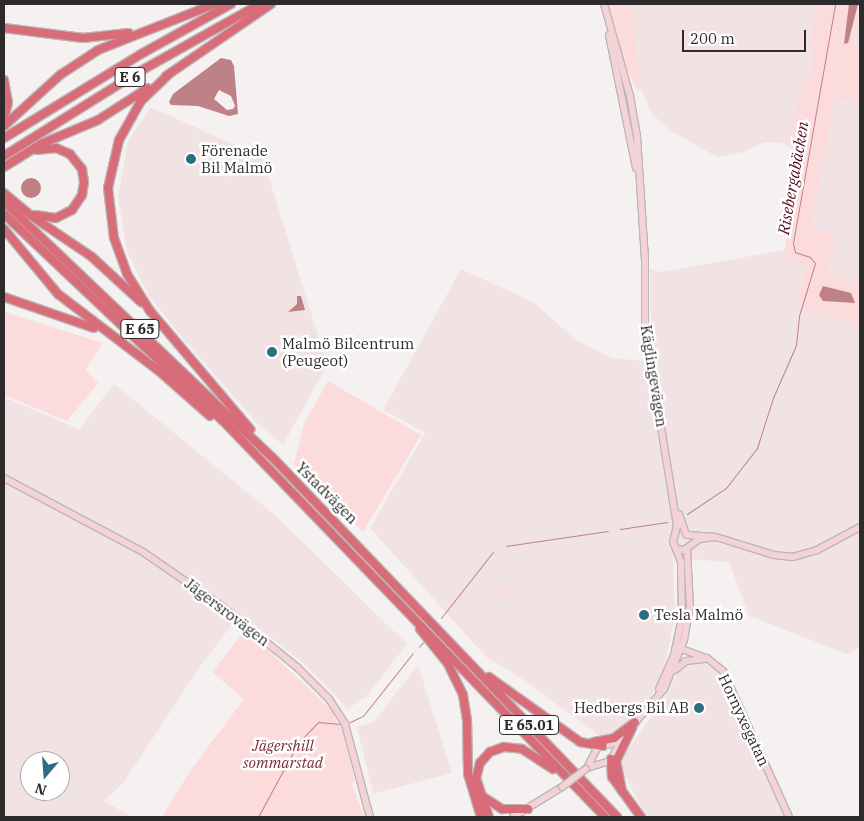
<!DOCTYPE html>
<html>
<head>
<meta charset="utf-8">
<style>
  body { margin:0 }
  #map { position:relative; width:864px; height:821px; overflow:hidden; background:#f6f1f1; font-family:"IBM Plex Serif",serif }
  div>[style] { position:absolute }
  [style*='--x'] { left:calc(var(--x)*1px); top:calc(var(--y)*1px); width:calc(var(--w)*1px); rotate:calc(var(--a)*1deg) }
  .built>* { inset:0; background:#f1e3e4 }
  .green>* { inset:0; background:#fcdbdd }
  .water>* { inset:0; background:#be8186 }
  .round { border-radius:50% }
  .stream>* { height:1px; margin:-0.5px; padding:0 0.5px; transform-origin:0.5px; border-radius:0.5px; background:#be8186 }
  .roads { filter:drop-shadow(1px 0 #bcb7b7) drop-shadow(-1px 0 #bcb7b7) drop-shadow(0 1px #bcb7b7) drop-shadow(0 -1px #bcb7b7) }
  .secondary>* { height:6px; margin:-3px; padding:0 3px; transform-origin:3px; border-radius:3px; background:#f4d3d7 }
  .highway>* { height:8px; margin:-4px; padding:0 4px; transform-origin:4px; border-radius:4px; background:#d96c79 }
  .bridges { filter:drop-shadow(1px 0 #bcb7b7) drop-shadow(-1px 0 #bcb7b7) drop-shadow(0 1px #bcb7b7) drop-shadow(0 -1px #bcb7b7) }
  .secondary-bridge>* { height:6px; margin:-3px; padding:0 3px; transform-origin:3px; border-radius:3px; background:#f4d3d7 }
  .dots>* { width:14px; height:14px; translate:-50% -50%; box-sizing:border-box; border:2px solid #fff; border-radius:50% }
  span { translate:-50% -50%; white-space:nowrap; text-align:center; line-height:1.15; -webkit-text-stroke:5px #fff; paint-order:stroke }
  .shield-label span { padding:1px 4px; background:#fff; border:1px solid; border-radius:4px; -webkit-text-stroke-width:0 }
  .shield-label { font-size:14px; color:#2c2a2a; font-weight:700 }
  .poi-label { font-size:15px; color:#2c2a2a }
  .left { translate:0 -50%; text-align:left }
  .right { translate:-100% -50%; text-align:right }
  .street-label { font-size:15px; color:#2c2a2a }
  .park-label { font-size:15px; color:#792d38; font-style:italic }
  .water-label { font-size:16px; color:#560b1d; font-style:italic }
  .frame { position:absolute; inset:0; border:5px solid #2c2a2a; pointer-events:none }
  .north { position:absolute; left:20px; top:751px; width:50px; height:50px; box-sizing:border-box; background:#fff; border:1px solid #abaaaa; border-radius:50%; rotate:198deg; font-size:14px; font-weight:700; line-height:20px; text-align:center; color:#2c2a2a }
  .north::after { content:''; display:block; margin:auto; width:18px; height:22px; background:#2e6c82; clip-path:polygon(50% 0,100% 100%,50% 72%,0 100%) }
  .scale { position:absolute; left:682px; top:30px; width:124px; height:22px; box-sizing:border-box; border:2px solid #2c2a2a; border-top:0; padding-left:6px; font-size:15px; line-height:18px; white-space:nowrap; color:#2c2a2a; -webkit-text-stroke:4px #fff; paint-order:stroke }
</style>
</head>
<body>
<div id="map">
  <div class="built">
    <i style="clip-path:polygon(610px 4px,860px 4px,860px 647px,847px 654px,749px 616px,729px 562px,673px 558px,675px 614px,664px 670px,651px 696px,623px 728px,604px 739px,518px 676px,486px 657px,370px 528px,425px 433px,383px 410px,461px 269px,533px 302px,575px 339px,589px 347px,612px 358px,656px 362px,650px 307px,650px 269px,661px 272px,785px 250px,801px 158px,799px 153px,782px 143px,764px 142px,744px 152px,717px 157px,671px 131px,652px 114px,629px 64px)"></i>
    <i style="clip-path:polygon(151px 107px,263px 158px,327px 365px,283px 445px,257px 423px,186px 342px,149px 296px,127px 252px,118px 196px,128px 141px)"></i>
    <i style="clip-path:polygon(evenodd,114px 384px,275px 515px,407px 644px,368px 695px,348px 709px,302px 662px,240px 614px,201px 665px,124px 782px,104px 801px,132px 817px,4px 817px,4px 397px,79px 429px,114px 384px,30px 761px,60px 761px,60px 791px,30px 791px,30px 761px)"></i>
    <i style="clip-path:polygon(698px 661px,713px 668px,723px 665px,730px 674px,794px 817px,648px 817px,645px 814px,622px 770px,621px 758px,662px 702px,680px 669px,689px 662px)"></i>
    <i style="clip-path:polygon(418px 665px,452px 773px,373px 794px,357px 727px,374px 722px)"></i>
  </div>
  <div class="green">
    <i style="clip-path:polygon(608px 4px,631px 4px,641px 88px,637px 91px,622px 58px)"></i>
    <i style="clip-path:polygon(814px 4px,860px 4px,852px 45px,860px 48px,860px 104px,835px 98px,811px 229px,838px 235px,826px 273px,860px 282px,860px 320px,857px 324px,796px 306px,808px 265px,784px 256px,801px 158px,799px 153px,788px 145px,798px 97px,811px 71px,813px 51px,810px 43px,817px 5px)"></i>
    <i style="clip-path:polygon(4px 312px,103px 343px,85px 370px,98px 383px,67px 421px,4px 395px)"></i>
    <i style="clip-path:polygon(328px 381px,421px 435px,363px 532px,294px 464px,304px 424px)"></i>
    <i style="clip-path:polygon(500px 585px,504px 585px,511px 597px,497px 592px)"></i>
    <i style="clip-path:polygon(248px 631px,331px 710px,344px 735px,355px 782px,352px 783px,364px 817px,162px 817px,192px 768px,244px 699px,212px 672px,243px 633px)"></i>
  </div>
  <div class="water">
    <i style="clip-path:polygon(849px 4px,858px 4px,848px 43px,844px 44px)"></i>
    <i style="clip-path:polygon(evenodd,221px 58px,231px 60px,234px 66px,238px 114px,229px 116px,198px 106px,171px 105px,169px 102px,173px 94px,221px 58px,219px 90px,231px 96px,235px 106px,233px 109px,227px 110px,214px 99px,219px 90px)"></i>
    <i class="round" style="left:21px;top:178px;width:20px;height:20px"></i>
    <i style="clip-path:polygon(823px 286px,851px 293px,855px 303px,823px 301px,819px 295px)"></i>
    <i style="clip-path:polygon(297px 296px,301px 296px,305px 310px,288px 312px,297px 304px)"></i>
  </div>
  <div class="stream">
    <i style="--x:687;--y:514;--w:47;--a:-33.7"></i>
    <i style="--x:726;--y:488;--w:51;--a:-52.2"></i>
    <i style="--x:757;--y:448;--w:52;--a:-72.3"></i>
    <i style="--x:773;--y:398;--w:58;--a:-66.5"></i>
    <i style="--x:796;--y:345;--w:29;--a:-84"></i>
    <i style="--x:799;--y:316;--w:55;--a:-73.2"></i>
    <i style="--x:815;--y:263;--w:8;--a:-130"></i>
    <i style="--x:810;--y:257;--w:16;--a:-162"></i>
    <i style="--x:795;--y:252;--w:9;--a:-103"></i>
    <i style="--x:793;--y:243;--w:243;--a:-80"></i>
    <i style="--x:620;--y:529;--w:48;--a:-8.5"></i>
    <i style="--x:506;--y:546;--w:103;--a:-8.4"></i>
    <i style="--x:441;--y:618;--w:84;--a:-51.8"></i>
    <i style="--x:419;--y:647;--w:6;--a:-51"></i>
    <i style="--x:350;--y:722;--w:14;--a:-25"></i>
    <i style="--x:363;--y:716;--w:80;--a:-51.6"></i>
    <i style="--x:258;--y:817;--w:84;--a:-61.6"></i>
    <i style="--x:298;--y:743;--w:29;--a:-46"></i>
    <i style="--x:318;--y:722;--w:22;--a:5"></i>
  </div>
  <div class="roads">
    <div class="secondary">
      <i style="--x:604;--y:4;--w:96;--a:74.2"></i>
      <i style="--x:630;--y:96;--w:41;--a:80.1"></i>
      <i style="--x:637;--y:136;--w:123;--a:86.3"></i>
      <i style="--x:645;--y:259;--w:69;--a:90"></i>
      <i style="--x:645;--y:328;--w:201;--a:80.8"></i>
      <i style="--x:677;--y:526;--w:16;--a:104"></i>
      <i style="--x:673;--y:542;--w:8;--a:67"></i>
      <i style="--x:676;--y:549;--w:8;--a:7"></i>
      <i style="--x:684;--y:550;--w:19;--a:-35"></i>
      <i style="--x:700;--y:539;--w:16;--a:-7"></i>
      <i style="--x:609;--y:35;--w:136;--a:78.5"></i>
      <i style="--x:4;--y:478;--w:157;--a:28"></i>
      <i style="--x:143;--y:552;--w:97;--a:34.5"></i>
      <i style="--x:223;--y:607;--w:97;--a:39.1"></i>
      <i style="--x:298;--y:668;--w:44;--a:45"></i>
      <i style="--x:329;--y:699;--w:30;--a:57"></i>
      <i style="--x:345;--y:724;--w:96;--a:75"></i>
      <i style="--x:679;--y:514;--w:21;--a:71"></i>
      <i style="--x:687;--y:535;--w:29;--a:4"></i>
      <i style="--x:716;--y:537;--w:61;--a:17.2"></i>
      <i style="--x:774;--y:555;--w:19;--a:6"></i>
      <i style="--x:793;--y:557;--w:25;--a:-16"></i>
      <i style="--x:817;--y:550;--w:49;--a:-28.1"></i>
      <i style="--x:676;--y:647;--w:33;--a:20"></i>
      <i style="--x:707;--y:658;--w:21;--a:39"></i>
      <i style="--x:723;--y:671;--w:160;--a:65.7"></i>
      <i style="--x:675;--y:670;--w:14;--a:-39"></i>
      <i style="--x:686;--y:661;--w:18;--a:-6"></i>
      <i style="--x:659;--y:689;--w:37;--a:-66"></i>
      <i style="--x:674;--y:655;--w:40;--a:-78"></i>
      <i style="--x:682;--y:616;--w:54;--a:-91.1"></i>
      <i style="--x:681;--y:562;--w:14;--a:-111"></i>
      <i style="--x:633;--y:725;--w:48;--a:-49.3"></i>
      <i style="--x:664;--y:689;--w:53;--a:-67.8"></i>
      <i style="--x:684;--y:640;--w:34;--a:-80"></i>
      <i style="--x:690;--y:607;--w:58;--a:-93"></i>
      <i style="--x:587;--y:768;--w:22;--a:-63"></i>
      <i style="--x:597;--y:748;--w:17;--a:-17"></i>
      <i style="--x:613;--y:743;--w:14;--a:-39"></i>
      <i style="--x:587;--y:768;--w:24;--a:-17"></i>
      <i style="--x:610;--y:761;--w:26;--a:-61"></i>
      <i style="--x:513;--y:817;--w:57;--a:-31.5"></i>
    </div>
    <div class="highway">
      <i style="--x:4;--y:28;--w:80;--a:7.2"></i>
      <i style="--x:83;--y:38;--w:46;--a:-6.2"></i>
      <i style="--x:169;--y:74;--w:39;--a:136"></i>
      <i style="--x:141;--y:101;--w:45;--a:119.4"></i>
      <i style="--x:119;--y:140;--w:49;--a:102.9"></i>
      <i style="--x:108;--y:188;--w:50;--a:83.2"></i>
      <i style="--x:114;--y:238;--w:38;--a:70"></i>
      <i style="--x:127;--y:274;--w:44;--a:58.1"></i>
      <i style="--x:150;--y:311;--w:155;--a:49.7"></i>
      <i style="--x:166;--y:76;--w:127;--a:-34.4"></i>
      <i style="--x:4;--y:80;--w:23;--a:80"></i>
      <i style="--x:8;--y:103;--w:16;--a:105"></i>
      <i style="--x:4;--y:126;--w:76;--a:-42.3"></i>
      <i style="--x:60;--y:75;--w:45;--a:-33.3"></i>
      <i style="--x:98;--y:50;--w:126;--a:-21.5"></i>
      <i style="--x:4;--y:138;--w:161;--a:-31.5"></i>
      <i style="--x:141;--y:54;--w:103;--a:-29.1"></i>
      <i style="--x:4;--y:156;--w:157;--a:-32"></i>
      <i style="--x:137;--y:73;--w:141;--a:-29.3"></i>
      <i style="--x:4;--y:167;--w:44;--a:-31.9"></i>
      <i style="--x:41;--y:144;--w:62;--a:-22.8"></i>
      <i style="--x:98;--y:120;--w:59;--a:-32.6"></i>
      <i style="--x:4;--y:193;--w:34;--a:40"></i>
      <i style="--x:30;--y:215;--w:75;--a:34.1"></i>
      <i style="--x:92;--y:257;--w:67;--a:42.6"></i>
      <i style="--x:4;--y:202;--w:371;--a:43.6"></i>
      <i style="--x:273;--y:458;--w:497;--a:46.2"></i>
      <i style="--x:4;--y:214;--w:307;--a:43.4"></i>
      <i style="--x:227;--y:425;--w:545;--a:46.04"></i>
      <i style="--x:35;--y:215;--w:21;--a:8"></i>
      <i style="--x:56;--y:218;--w:18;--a:-27"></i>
      <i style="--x:72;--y:210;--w:18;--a:-56"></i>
      <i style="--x:82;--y:195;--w:13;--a:-81"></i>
      <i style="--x:84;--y:182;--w:13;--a:-99"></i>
      <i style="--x:82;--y:169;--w:19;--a:-129"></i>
      <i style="--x:70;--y:154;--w:15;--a:-157"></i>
      <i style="--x:56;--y:148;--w:19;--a:174"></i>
      <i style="--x:4;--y:229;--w:85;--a:50.3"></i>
      <i style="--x:58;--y:294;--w:127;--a:37.3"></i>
      <i style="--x:159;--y:371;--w:68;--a:41.4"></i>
      <i style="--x:4;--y:297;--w:95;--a:19"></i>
      <i style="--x:420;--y:629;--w:45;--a:51.3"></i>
      <i style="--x:448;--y:664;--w:34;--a:64"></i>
      <i style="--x:463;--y:695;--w:25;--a:81"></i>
      <i style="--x:467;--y:720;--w:54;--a:88.9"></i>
      <i style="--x:468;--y:774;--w:45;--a:73.2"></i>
      <i style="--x:489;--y:677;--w:112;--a:35.5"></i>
      <i style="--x:580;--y:742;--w:23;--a:10"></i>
      <i style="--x:594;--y:742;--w:20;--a:-11"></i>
      <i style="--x:614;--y:738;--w:26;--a:-37"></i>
      <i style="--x:611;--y:759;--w:18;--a:87"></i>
      <i style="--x:612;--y:777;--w:49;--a:54.1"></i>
      <i style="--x:622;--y:791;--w:31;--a:-101"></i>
      <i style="--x:616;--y:761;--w:37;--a:-64"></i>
      <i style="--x:482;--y:796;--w:24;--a:33"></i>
      <i style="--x:502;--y:809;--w:26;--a:0"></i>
      <i style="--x:489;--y:817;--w:41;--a:-108.4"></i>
      <i style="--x:476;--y:778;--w:16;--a:-75"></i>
      <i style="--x:480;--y:763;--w:15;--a:-48"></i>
      <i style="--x:490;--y:752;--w:15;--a:-20"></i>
      <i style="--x:504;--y:747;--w:18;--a:6"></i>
      <i style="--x:522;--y:749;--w:37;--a:33"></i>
    </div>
  </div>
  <div class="bridges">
    <div class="secondary-bridge">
      <i style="--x:562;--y:787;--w:30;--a:-37"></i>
    </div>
  </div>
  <div class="dots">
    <i style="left:191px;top:159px;background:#2e6c82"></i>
    <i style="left:272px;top:352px;background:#2e6c82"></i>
    <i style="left:644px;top:615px;background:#2e6c82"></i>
    <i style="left:699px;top:708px;background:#2e6c82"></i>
  </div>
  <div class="shield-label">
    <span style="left:130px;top:77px">E 6</span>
    <span style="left:140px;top:329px">E 65</span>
    <span style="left:529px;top:725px">E 65.01</span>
  </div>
  <div class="poi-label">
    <span class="left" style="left:201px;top:159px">Förenade<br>Bil Malmö</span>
    <span class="left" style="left:282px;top:352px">Malmö Bilcentrum<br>(Peugeot)</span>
    <span class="left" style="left:654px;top:615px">Tesla Malmö</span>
    <span class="right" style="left:689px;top:708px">Hedbergs Bil AB</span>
  </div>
  <div class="street-label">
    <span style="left:654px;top:376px;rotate:81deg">Käglingevägen</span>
    <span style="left:327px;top:493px;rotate:45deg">Ystadvägen</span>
    <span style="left:227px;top:612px;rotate:37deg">Jägersrovägen</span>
    <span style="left:744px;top:720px;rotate:65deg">Hornyxegatan</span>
  </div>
  <div class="park-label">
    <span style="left:283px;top:754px">Jägershill<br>sommarstad</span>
  </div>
  <div class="water-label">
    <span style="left:793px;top:178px;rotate:-80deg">Risebergabäcken</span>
  </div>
  <div class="frame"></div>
  <div class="north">N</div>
  <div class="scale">200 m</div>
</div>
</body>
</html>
